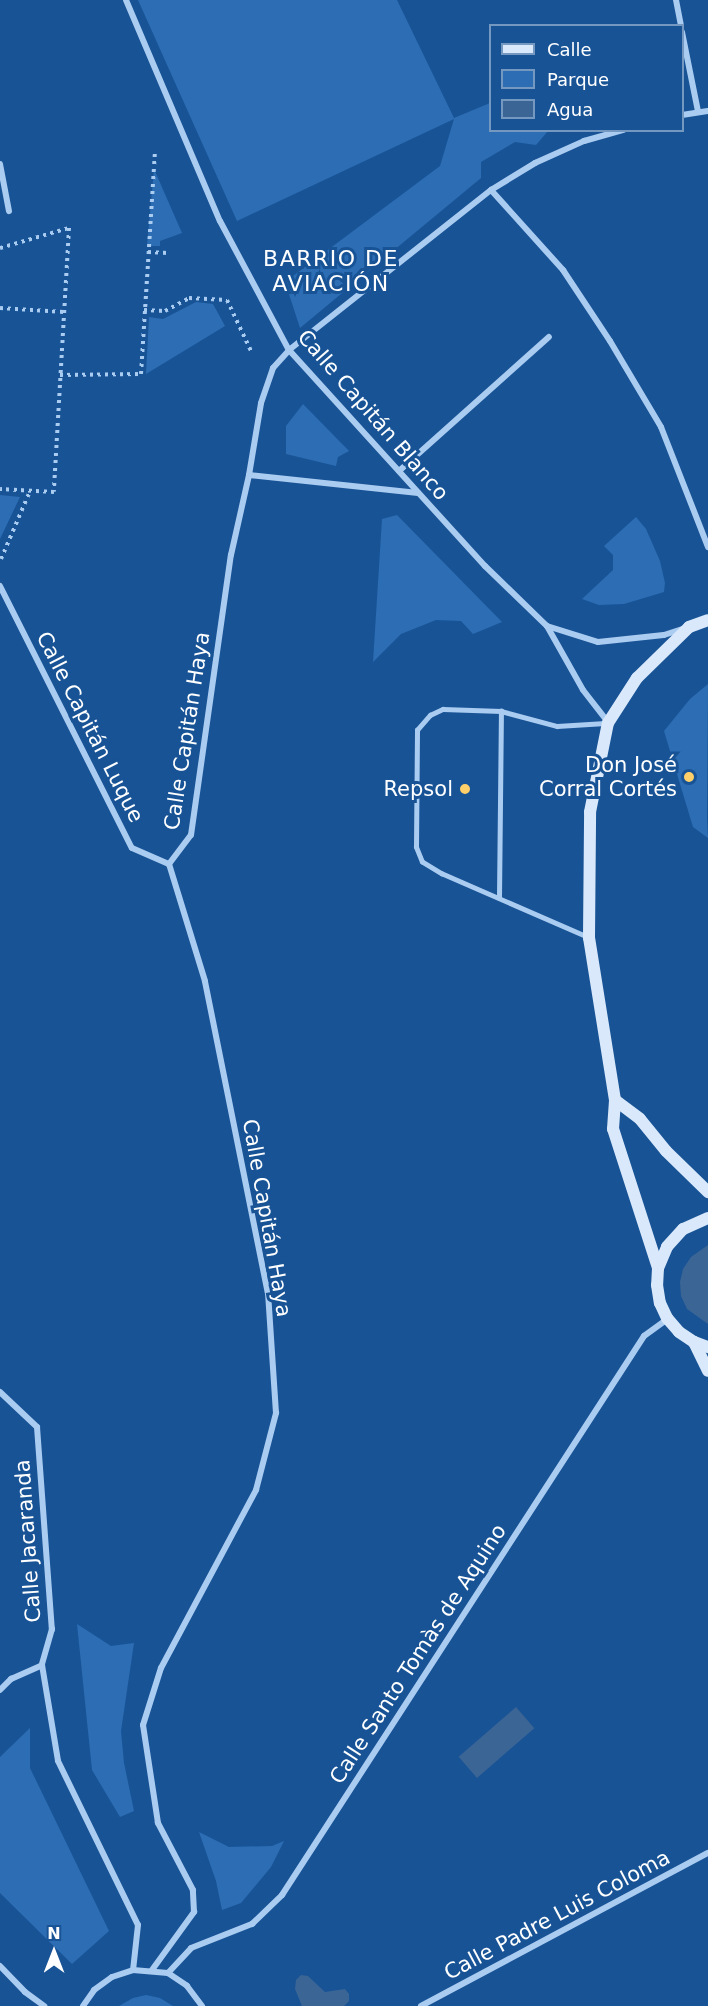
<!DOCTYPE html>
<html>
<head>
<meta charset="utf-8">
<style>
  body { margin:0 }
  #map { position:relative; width:708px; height:2006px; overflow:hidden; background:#185396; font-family:"DejaVu Sans",sans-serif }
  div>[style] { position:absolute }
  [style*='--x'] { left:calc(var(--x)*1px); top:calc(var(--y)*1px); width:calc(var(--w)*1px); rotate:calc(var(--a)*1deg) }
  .green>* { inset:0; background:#2c6db4 }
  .water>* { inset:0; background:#3b6595; transform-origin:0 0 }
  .path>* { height:4px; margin-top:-2px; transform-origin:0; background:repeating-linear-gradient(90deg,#aaccf1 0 3px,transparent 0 7.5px) }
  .lane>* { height:4.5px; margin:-2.25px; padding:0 2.25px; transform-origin:2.25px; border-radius:2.25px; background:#aaccf1 }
  .street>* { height:6px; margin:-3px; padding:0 3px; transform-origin:3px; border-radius:3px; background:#aaccf1 }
  .secondary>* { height:12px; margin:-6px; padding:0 6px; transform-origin:6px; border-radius:6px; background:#d9e9fb }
  .dots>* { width:16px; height:16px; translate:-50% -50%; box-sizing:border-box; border:3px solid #185396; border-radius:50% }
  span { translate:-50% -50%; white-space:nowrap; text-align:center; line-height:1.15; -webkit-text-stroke:6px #185396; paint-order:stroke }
  .street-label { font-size:21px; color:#fff }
  .poi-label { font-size:21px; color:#fff }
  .right { translate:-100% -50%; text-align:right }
  .neighbourhood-label { font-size:22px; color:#fff; letter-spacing:1.5px }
  .legend { position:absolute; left:489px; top:24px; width:195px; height:108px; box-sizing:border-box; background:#185396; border:2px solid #7498c0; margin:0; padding:8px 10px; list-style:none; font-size:18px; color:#fff }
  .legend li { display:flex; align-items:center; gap:12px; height:30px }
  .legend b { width:30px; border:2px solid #7498c0 }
  .north { position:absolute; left:24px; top:1922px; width:60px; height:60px; -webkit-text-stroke:4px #185396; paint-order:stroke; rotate:0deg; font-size:16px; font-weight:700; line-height:24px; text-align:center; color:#fff }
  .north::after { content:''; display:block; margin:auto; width:21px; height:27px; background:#fff; clip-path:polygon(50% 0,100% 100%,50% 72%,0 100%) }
</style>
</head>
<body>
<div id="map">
  <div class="green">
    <i style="clip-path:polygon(138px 0,397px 0,454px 118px,490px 103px,490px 130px,548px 131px,536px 145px,515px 142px,481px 162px,481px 178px,300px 328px,285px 282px,440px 166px,454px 119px,237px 221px)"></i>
    <i style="clip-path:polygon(154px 169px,182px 233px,160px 241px,160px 246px,147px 246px)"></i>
    <i style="clip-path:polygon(196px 302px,213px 304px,225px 326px,146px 374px,149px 317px,163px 319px)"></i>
    <i style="clip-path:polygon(303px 404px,349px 451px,338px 457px,336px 466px,286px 454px,286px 426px)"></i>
    <i style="clip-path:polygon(0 495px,20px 497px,0 539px)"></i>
    <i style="clip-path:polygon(397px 515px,502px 622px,473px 634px,461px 621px,436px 620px,401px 634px,373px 662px,382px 519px)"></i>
    <i style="clip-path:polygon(636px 517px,646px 529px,660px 561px,665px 583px,664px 592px,624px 604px,599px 605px,582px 599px,613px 570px,613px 555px,604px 546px)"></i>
    <i style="clip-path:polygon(708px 684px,707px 818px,708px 838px,693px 827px,664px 731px,690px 699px)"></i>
    <i style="clip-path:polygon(77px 1624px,111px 1646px,134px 1643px,121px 1731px,124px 1763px,134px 1811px,120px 1817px,92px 1770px)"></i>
    <i style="clip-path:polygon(30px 1728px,30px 1768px,109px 1931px,72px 1964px,0 1893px,0 1757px)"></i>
    <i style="clip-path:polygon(199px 1832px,229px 1847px,272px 1846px,284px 1841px,271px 1867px,241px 1903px,222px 1910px,216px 1881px)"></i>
    <i style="clip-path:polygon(146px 1995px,160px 1998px,173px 2006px,119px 2006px,133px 1998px)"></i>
  </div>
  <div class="water">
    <i style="clip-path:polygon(708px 1245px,708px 1324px,687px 1309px,681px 1296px,680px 1282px,683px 1269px,691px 1257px)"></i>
    <i style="left:516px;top:1707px;width:28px;height:76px;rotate:49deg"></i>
    <i style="clip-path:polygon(301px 1975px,308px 1976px,325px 1992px,345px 1989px,349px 1994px,349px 2001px,344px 2006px,302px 2006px,295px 1989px,296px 1980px)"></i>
  </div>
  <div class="path">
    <i style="--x:0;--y:248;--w:72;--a:-16.2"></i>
    <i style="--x:69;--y:228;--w:264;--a:93.3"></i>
    <i style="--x:54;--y:492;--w:54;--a:-176.8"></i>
    <i style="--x:148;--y:252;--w:20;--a:3"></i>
    <i style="--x:0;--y:308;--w:64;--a:3.6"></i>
    <i style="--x:144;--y:310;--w:21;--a:3"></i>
    <i style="--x:165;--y:311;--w:27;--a:-28"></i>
    <i style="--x:189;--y:298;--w:38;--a:3"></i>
    <i style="--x:227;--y:300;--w:56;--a:64.8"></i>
    <i style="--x:60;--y:375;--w:81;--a:-0.7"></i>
    <i style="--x:141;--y:374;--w:223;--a:-86.4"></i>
    <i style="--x:1;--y:559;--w:74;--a:-66.9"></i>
  </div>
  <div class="lane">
    <i style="--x:499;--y:898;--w:187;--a:-89.4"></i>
    <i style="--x:587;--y:937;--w:158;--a:-156.5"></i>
    <i style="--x:442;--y:874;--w:23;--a:-149"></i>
    <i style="--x:422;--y:862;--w:16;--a:-112"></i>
    <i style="--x:416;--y:847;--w:117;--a:-89.5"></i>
    <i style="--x:417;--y:730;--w:20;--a:-49"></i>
    <i style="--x:430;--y:715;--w:14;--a:-25"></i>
    <i style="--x:443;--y:709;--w:58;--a:2"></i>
    <i style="--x:501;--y:711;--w:58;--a:15"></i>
    <i style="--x:557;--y:726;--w:48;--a:-3.6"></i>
  </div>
  <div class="street">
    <i style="--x:126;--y:0;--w:240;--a:67"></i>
    <i style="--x:220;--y:221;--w:146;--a:61.9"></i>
    <i style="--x:289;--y:350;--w:292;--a:47.8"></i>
    <i style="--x:485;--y:566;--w:86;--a:44.1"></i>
    <i style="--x:547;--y:626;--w:73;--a:60.6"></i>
    <i style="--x:583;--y:690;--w:41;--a:52"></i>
    <i style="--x:676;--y:0;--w:26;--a:79"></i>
    <i style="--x:682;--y:32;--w:81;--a:78.6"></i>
    <i style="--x:682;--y:115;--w:26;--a:-9"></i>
    <i style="--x:0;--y:164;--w:48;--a:79.2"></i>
    <i style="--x:491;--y:190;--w:108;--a:48"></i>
    <i style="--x:563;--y:270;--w:85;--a:56.5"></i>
    <i style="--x:610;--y:341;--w:100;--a:59.3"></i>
    <i style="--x:661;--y:427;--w:129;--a:68.6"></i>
    <i style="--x:399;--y:471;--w:201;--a:-41.8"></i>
    <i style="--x:249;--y:475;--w:170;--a:6.1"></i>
    <i style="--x:0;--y:586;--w:293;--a:63.3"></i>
    <i style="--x:132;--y:848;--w:40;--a:23.4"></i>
    <i style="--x:547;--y:626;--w:53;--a:17.4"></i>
    <i style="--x:598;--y:642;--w:66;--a:-6.1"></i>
    <i style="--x:664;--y:635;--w:20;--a:-18"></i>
    <i style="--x:169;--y:864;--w:36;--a:-53"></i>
    <i style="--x:191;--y:835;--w:283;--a:-81.9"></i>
    <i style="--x:231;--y:555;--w:82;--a:-77.3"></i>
    <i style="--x:249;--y:475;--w:73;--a:-80.5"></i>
    <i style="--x:261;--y:403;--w:37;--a:-71"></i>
    <i style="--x:273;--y:368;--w:24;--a:-48"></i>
    <i style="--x:289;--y:350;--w:258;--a:-38.4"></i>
    <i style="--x:491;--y:190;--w:52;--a:-31.5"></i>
    <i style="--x:535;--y:163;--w:54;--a:-24.2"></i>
    <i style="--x:584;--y:141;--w:41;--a:-15.8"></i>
    <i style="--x:0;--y:1392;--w:51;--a:43.4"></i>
    <i style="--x:37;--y:1427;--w:203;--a:85.8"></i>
    <i style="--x:52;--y:1629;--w:37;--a:106"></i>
    <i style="--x:42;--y:1665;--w:97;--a:80.5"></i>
    <i style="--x:58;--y:1761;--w:182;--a:64"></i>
    <i style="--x:138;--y:1925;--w:45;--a:96.3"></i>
    <i style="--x:0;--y:1690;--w:16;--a:-45"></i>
    <i style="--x:11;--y:1679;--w:34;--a:-24"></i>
    <i style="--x:0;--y:1966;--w:36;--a:46"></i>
    <i style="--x:25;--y:1992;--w:24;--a:36"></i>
    <i style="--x:152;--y:1970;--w:72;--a:-54.1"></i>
    <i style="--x:194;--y:1912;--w:22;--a:-93"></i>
    <i style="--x:193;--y:1890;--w:76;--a:-117.6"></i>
    <i style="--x:158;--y:1823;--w:99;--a:-98.7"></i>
    <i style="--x:143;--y:1725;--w:60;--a:-72.5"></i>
    <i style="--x:161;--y:1668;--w:202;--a:-61.9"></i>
    <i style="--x:256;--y:1490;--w:80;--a:-75.4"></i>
    <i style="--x:276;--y:1413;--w:119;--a:-93.8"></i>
    <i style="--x:268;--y:1294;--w:319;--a:-101.4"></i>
    <i style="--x:205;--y:981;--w:122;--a:-107.1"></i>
    <i style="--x:168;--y:1973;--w:34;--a:-47"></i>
    <i style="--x:191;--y:1948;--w:66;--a:-21.5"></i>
    <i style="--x:252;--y:1924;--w:42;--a:-44"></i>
    <i style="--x:282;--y:1895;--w:666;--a:-57.07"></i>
    <i style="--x:644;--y:1336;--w:29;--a:-36"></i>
    <i style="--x:83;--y:2006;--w:19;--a:-55"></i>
    <i style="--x:94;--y:1990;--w:22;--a:-36"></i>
    <i style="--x:112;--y:1977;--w:22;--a:-18"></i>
    <i style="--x:133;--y:1970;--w:35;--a:5"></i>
    <i style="--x:168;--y:1973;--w:23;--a:34"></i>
    <i style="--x:187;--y:1986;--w:25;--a:53"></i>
    <i style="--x:421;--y:2006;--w:325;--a:-28.1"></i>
  </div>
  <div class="secondary">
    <i style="--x:615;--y:1100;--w:31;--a:37"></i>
    <i style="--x:640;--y:1119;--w:41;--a:50.9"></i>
    <i style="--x:666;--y:1151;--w:59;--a:44.3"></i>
    <i style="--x:708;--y:1218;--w:27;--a:156"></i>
    <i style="--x:683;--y:1229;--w:24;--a:132"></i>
    <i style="--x:667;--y:1247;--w:23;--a:113"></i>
    <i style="--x:658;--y:1268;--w:17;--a:93"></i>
    <i style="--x:657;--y:1285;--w:18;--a:81"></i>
    <i style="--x:660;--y:1303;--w:17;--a:65"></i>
    <i style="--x:667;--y:1318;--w:18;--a:49"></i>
    <i style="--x:679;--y:1332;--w:18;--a:34"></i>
    <i style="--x:694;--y:1342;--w:15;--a:20"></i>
    <i style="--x:658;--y:1268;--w:146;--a:-107.9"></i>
    <i style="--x:613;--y:1129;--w:29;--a:-86"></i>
    <i style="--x:615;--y:1100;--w:164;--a:-99.1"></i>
    <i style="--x:589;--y:938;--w:126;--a:-89.5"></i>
    <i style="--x:590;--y:812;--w:91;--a:-78.6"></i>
    <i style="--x:608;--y:723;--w:54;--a:-57.2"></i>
    <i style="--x:637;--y:678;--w:73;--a:-44.4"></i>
    <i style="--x:689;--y:627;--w:20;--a:-20"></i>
    <i style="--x:694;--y:1342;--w:32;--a:64"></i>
  </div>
  <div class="dots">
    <i style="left:689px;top:777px;background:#ffd06a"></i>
    <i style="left:465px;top:789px;background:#ffd06a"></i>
  </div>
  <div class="street-label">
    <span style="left:373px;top:415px;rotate:49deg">Calle Capitán Blanco</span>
    <span style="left:90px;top:727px;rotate:63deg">Calle Capitán Luque</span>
    <span style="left:187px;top:731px;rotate:-81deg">Calle Capitán Haya</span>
    <span style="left:267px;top:1218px;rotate:80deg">Calle Capitán Haya</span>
    <span style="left:28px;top:1541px;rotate:-94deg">Calle Jacaranda</span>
    <span style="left:418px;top:1654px;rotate:-57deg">Calle Santo Tomàs de Aquino</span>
    <span style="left:557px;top:1915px;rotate:-28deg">Calle Padre Luis Coloma</span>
  </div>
  <div class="poi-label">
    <span class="right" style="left:677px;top:777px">Don José<br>Corral Cortés</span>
    <span class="right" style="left:453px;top:789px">Repsol</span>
  </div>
  <div class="neighbourhood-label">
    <span style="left:331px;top:271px">BARRIO DE<br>AVIACIÓN</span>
  </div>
  <ul class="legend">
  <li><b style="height:8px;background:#d9e9fb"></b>Calle</li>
  <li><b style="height:16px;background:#2c6db4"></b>Parque</li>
  <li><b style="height:16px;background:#3b6595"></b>Agua</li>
  </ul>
  <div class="north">N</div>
</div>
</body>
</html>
